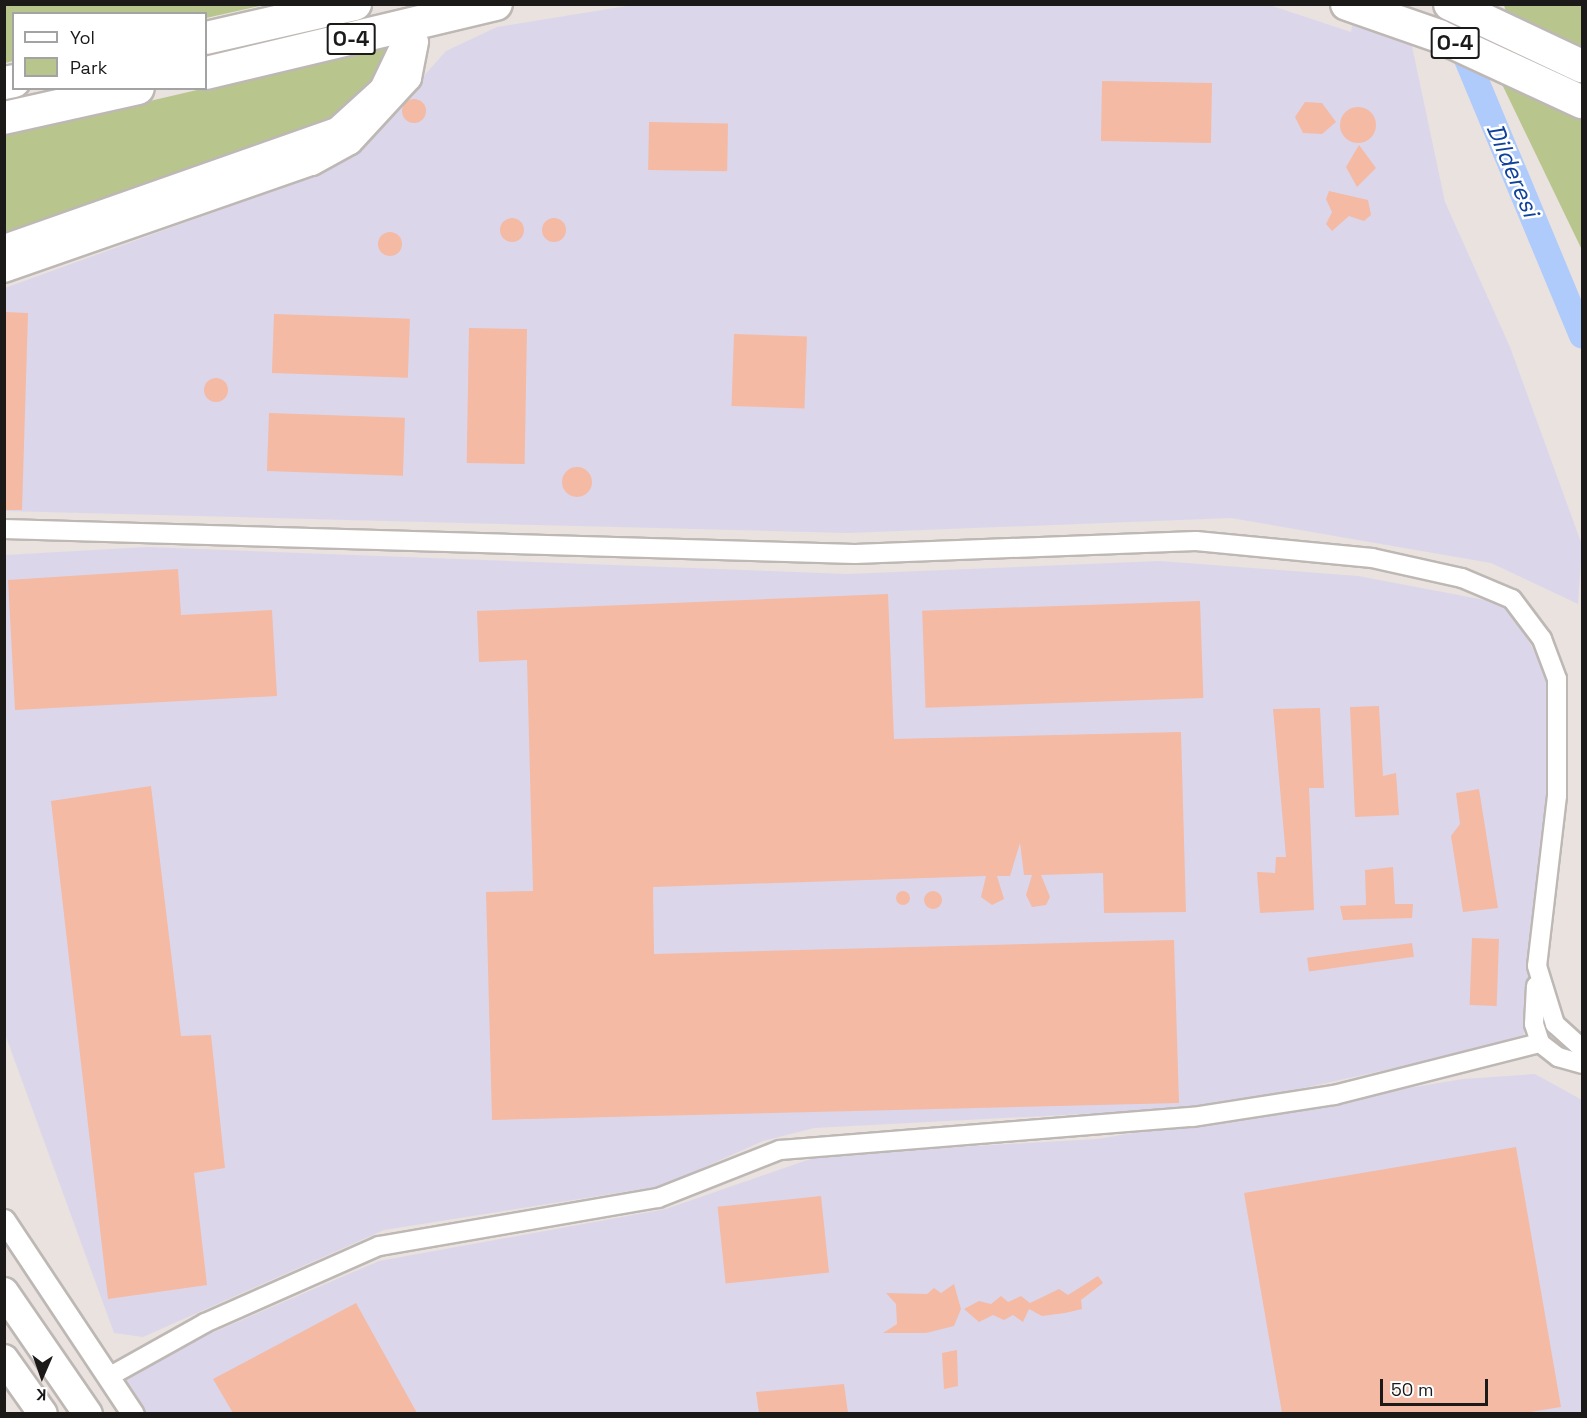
<!DOCTYPE html>
<html>
<head>
<meta charset="utf-8">
<style>
  body { margin:0 }
  #map { position:relative; width:1587px; height:1418px; overflow:hidden; background:#e9e2df; font-family:"Space Grotesk",sans-serif }
  div>[style] { position:absolute }
  [style*='--x'] { left:calc(var(--x)*1px); top:calc(var(--y)*1px); width:calc(var(--w)*1px); rotate:calc(var(--a)*1deg) }
  .industrial>* { inset:0; background:#dcd6eb }
  .green>* { inset:0; background:#b8c58d }
  .river>* { height:26px; margin:-13px; padding:0 13px; transform-origin:13px; border-radius:13px; background:#afcbfb }
  .building>* { inset:0; background:#f4baa3; transform-origin:0 0 }
  .round { border-radius:50% }
  .roads { filter:drop-shadow(2px 0 #beb8b5) drop-shadow(-2px 0 #beb8b5) drop-shadow(0 2px #beb8b5) drop-shadow(0 -2px #beb8b5) }
  .minor>* { height:18px; margin:-9px; padding:0 9px; transform-origin:9px; border-radius:9px; background:#fff }
  .tertiary>* { height:21px; margin:-10.5px; padding:0 10.5px; transform-origin:10.5px; border-radius:10.5px; background:#fff }
  .secondary>* { height:24px; margin:-12px; padding:0 12px; transform-origin:12px; border-radius:12px; background:#fff }
  .trunk>* { height:28px; margin:-14px; padding:0 14px; transform-origin:14px; border-radius:14px; background:#fff }
  .motorway>* { height:32px; margin:-16px; padding:0 16px; transform-origin:16px; border-radius:16px; background:#fff }
  span { translate:-50% -50%; white-space:nowrap; text-align:center; line-height:1.15; -webkit-text-stroke:5px #fff; paint-order:stroke }
  .shield-label span { padding:2px 4px; background:#fff; border:2px solid; border-radius:4px; -webkit-text-stroke-width:0 }
  .shield-label { font-size:21px; color:#1c1919; font-weight:700 }
  .water-label { font-size:24px; color:#10429a; font-style:italic }
  .frame { position:absolute; inset:0; border:6px solid #1c1919; pointer-events:none }
  .legend { position:absolute; left:12px; top:12px; width:195px; height:78px; box-sizing:border-box; background:#fff; border:2px solid #a4a3a3; margin:0; padding:8px 10px; list-style:none; font-size:18px; color:#1c1919 }
  .legend li { display:flex; align-items:center; gap:12px; height:30px }
  .legend b { width:30px; border:2px solid #a4a3a3 }
  .north { position:absolute; left:12px; top:1346px; width:60px; height:60px; -webkit-text-stroke:4px #fff; paint-order:stroke; rotate:182deg; font-size:16px; font-weight:700; line-height:24px; text-align:center; color:#1c1919 }
  .north::after { content:''; display:block; margin:auto; width:21px; height:27px; background:#1c1919; clip-path:polygon(50% 0,100% 100%,50% 72%,0 100%) }
  .scale { position:absolute; left:1380px; top:1379px; width:108px; height:27px; box-sizing:border-box; border:3px solid #1c1919; border-top:0; padding-left:8px; font-size:18px; line-height:21px; white-space:nowrap; color:#1c1919; -webkit-text-stroke:4px #fff; paint-order:stroke }
</style>
</head>
<body>
<div id="map">
  <div class="industrial">
    <i style="clip-path:polygon(639px 4px,1266px 4px,1351px 32px,1356px 5px,1403px 4px,1445px 202px,1510px 347px,1582px 545px,1578px 604px,1491px 563px,1231px 518px,848px 533px,5px 511px,5px 288px,324px 172px,386px 118px,446px 51px,497px 27px)"></i>
    <i style="clip-path:polygon(147px 547px,847px 574px,1160px 561px,1358px 576px,1506px 604px,1546px 670px,1548px 803px,1523px 1040px,1216px 1107px,814px 1128px,763px 1141px,662px 1186px,384px 1230px,143px 1337px,114px 1333px,5px 1034px,5px 555px)"></i>
    <i style="clip-path:polygon(1535px 1074px,1582px 1100px,1582px 1413px,145px 1414px,122px 1381px,193px 1341px,379px 1261px,666px 1209px,822px 1155px,1097px 1139px,1463px 1079px)"></i>
  </div>
  <div class="green">
    <i style="clip-path:polygon(5px 4px,264px 4px,264px 5px,206px 18px,206px 14px,14px 14px,13px 61px,5px 63px)"></i>
    <i style="clip-path:polygon(1504px 5px,1582px 5px,1582px 51px,1506px 12px)"></i>
    <i style="clip-path:polygon(395px 44px,379px 77px,332px 121px,5px 237px,4px 135px)"></i>
    <i style="clip-path:polygon(1499px 78px,1582px 120px,1582px 250px)"></i>
  </div>
  <div class="river">
    <i style="--x:1453;--y:4;--w:24;--a:88"></i>
    <i style="--x:1454;--y:28;--w:333;--a:67.4"></i>
  </div>
  <div class="building">
    <i style="left:1102px;top:81px;width:110px;height:60px;rotate:1deg"></i>
    <i class="round" style="left:402px;top:99px;width:24px;height:24px"></i>
    <i style="clip-path:polygon(1305px 102px,1322px 103px,1336px 122px,1322px 134px,1303px 133px,1295px 117px)"></i>
    <i class="round" style="left:1340px;top:107px;width:36px;height:36px"></i>
    <i style="left:649px;top:122px;width:79px;height:48px;rotate:1deg"></i>
    <i style="clip-path:polygon(1359px 145px,1376px 168px,1357px 187px,1346px 167px)"></i>
    <i style="clip-path:polygon(1329px 191px,1368px 200px,1371px 215px,1364px 221px,1349px 216px,1332px 231px,1326px 224px,1332px 212px,1326px 199px)"></i>
    <i class="round" style="left:542px;top:218px;width:24px;height:24px"></i>
    <i class="round" style="left:500px;top:218px;width:24px;height:24px"></i>
    <i class="round" style="left:378px;top:232px;width:24px;height:24px"></i>
    <i style="clip-path:polygon(4px 312px,28px 313px,22px 510px,4px 510px)"></i>
    <i style="left:274px;top:314px;width:136px;height:59px;rotate:2deg"></i>
    <i style="left:469px;top:328px;width:58px;height:135px;rotate:1deg"></i>
    <i style="left:734px;top:334px;width:73px;height:72px;rotate:2deg"></i>
    <i class="round" style="left:204px;top:378px;width:24px;height:24px"></i>
    <i style="left:269px;top:413px;width:136px;height:58px;rotate:2deg"></i>
    <i class="round" style="left:562px;top:467px;width:30px;height:30px"></i>
    <i style="clip-path:polygon(178px 569px,181px 615px,272px 610px,277px 696px,15px 710px,8px 580px)"></i>
    <i style="clip-path:polygon(888px 594px,894px 739px,1181px 732px,1186px 912px,1104px 913px,1103px 873px,1041px 875px,1050px 897px,1046px 905px,1032px 907px,1026px 895px,1032px 875px,1024px 875px,1020px 843px,1010px 876px,997px 876px,1004px 899px,992px 905px,981px 897px,986px 876px,653px 887px,654px 954px,1174px 940px,1179px 1103px,492px 1120px,486px 892px,533px 891px,527px 660px,479px 662px,477px 611px)"></i>
    <i style="left:1200px;top:601px;width:97px;height:278px;rotate:88deg"></i>
    <i style="clip-path:polygon(1379px 706px,1383px 776px,1396px 773px,1399px 815px,1355px 817px,1350px 707px)"></i>
    <i style="clip-path:polygon(1320px 708px,1324px 788px,1309px 788px,1314px 910px,1260px 913px,1257px 872px,1275px 873px,1276px 857px,1286px 857px,1273px 709px)"></i>
    <i style="clip-path:polygon(151px 786px,181px 1036px,211px 1035px,225px 1168px,194px 1173px,207px 1285px,108px 1299px,51px 801px)"></i>
    <i style="clip-path:polygon(1479px 789px,1498px 908px,1463px 912px,1451px 836px,1460px 824px,1456px 793px)"></i>
    <i style="clip-path:polygon(1393px 867px,1395px 904px,1413px 904px,1412px 918px,1343px 920px,1340px 906px,1366px 905px,1365px 870px)"></i>
    <i class="round" style="left:924px;top:891px;width:18px;height:18px"></i>
    <i class="round" style="left:896px;top:891px;width:14px;height:14px"></i>
    <i style="left:1472px;top:938px;width:27px;height:67px;rotate:2deg"></i>
    <i style="left:1412px;top:943px;width:14px;height:106px;rotate:82deg"></i>
    <i style="clip-path:polygon(1516px 1147px,1561px 1407px,1524px 1413px,1282px 1413px,1244px 1193px)"></i>
    <i style="left:821px;top:1196px;width:77px;height:104px;rotate:84deg"></i>
    <i style="clip-path:polygon(1098px 1276px,1103px 1283px,1081px 1300px,1082px 1309px,1065px 1313px,1042px 1316px,1029px 1309px,1023px 1322px,1013px 1315px,1004px 1320px,993px 1315px,979px 1322px,964px 1309px,979px 1301px,991px 1304px,1001px 1296px,1008px 1302px,1021px 1296px,1030px 1303px,1059px 1289px,1068px 1295px)"></i>
    <i style="clip-path:polygon(954px 1284px,961px 1309px,954px 1326px,926px 1333px,883px 1333px,897px 1324px,896px 1304px,886px 1293px,927px 1294px,934px 1288px,941px 1293px)"></i>
    <i style="clip-path:polygon(356px 1303px,417px 1413px,233px 1413px,213px 1379px)"></i>
    <i style="clip-path:polygon(957px 1350px,958px 1386px,944px 1389px,942px 1353px)"></i>
    <i style="clip-path:polygon(844px 1384px,848px 1413px,759px 1413px,756px 1392px)"></i>
  </div>
  <div class="roads">
    <div class="minor">
      <i style="--x:4;--y:529;--w:851;--a:1.68"></i>
      <i style="--x:855;--y:554;--w:341;--a:-2.2"></i>
      <i style="--x:1196;--y:541;--w:177;--a:5.5"></i>
      <i style="--x:1372;--y:558;--w:92;--a:12.5"></i>
      <i style="--x:1462;--y:578;--w:54;--a:22.8"></i>
      <i style="--x:1512;--y:599;--w:50;--a:53.1"></i>
      <i style="--x:1542;--y:639;--w:43;--a:69.4"></i>
      <i style="--x:1557;--y:679;--w:117;--a:90"></i>
      <i style="--x:1557;--y:796;--w:171;--a:96.7"></i>
      <i style="--x:1537;--y:966;--w:61;--a:72.8"></i>
      <i style="--x:1555;--y:1024;--w:36;--a:42"></i>
      <i style="--x:1536;--y:986;--w:38;--a:93"></i>
      <i style="--x:1534;--y:1024;--w:20;--a:72"></i>
      <i style="--x:1540;--y:1043;--w:23;--a:38"></i>
      <i style="--x:1558;--y:1057;--w:25;--a:16"></i>
      <i style="--x:112;--y:1375;--w:107;--a:-29.2"></i>
      <i style="--x:205;--y:1323;--w:190;--a:-23.9"></i>
      <i style="--x:379;--y:1246;--w:283;--a:-9.8"></i>
      <i style="--x:658;--y:1198;--w:131;--a:-21.5"></i>
      <i style="--x:780;--y:1150;--w:414;--a:-4.6"></i>
      <i style="--x:1193;--y:1117;--w:143;--a:-8.9"></i>
      <i style="--x:1334;--y:1095;--w:212;--a:-14.2"></i>
    </div>
    <div class="tertiary">
      <i style="--x:4;--y:1220;--w:233;--a:56.4"></i>
    </div>
    <div class="secondary">
      <i style="--x:4;--y:247;--w:353;--a:-19.4"></i>
      <i style="--x:337;--y:130;--w:61;--a:-42.3"></i>
      <i style="--x:382;--y:89;--w:47;--a:-64.5"></i>
      <i style="--x:4;--y:270;--w:326;--a:-19.2"></i>
      <i style="--x:312;--y:163;--w:43;--a:-28.9"></i>
      <i style="--x:350;--y:142;--w:87;--a:-47.3"></i>
      <i style="--x:409;--y:78;--w:37;--a:-79"></i>
    </div>
    <div class="trunk">
      <i style="--x:4;--y:1292;--w:148;--a:55.5"></i>
      <i style="--x:4;--y:1359;--w:67;--a:54.7"></i>
    </div>
    <div class="motorway">
      <i style="--x:1347;--y:4;--w:97;--a:19.2"></i>
      <i style="--x:1439;--y:36;--w:157;--a:24.8"></i>
      <i style="--x:1450;--y:4;--w:146;--a:25.2"></i>
      <i style="--x:206;--y:38;--w:153;--a:-12.9"></i>
      <i style="--x:206;--y:73;--w:298;--a:-13.4"></i>
      <i style="--x:4;--y:83;--w:10;--a:-11"></i>
      <i style="--x:4;--y:118;--w:137;--a:-12.6"></i>
    </div>
  </div>
  <div class="shield-label">
    <span style="left:351px;top:39px">O-4</span>
    <span style="left:1455px;top:43px">O-4</span>
  </div>
  <div class="water-label">
    <span style="left:1513px;top:170px;rotate:67deg">Dilderesi</span>
  </div>
  <div class="frame"></div>
  <ul class="legend">
  <li><b style="height:8px;background:#fff"></b>Yol</li>
  <li><b style="height:16px;background:#b8c58d"></b>Park</li>
  </ul>
  <div class="north">K</div>
  <div class="scale">50 m</div>
</div>
</body>
</html>
